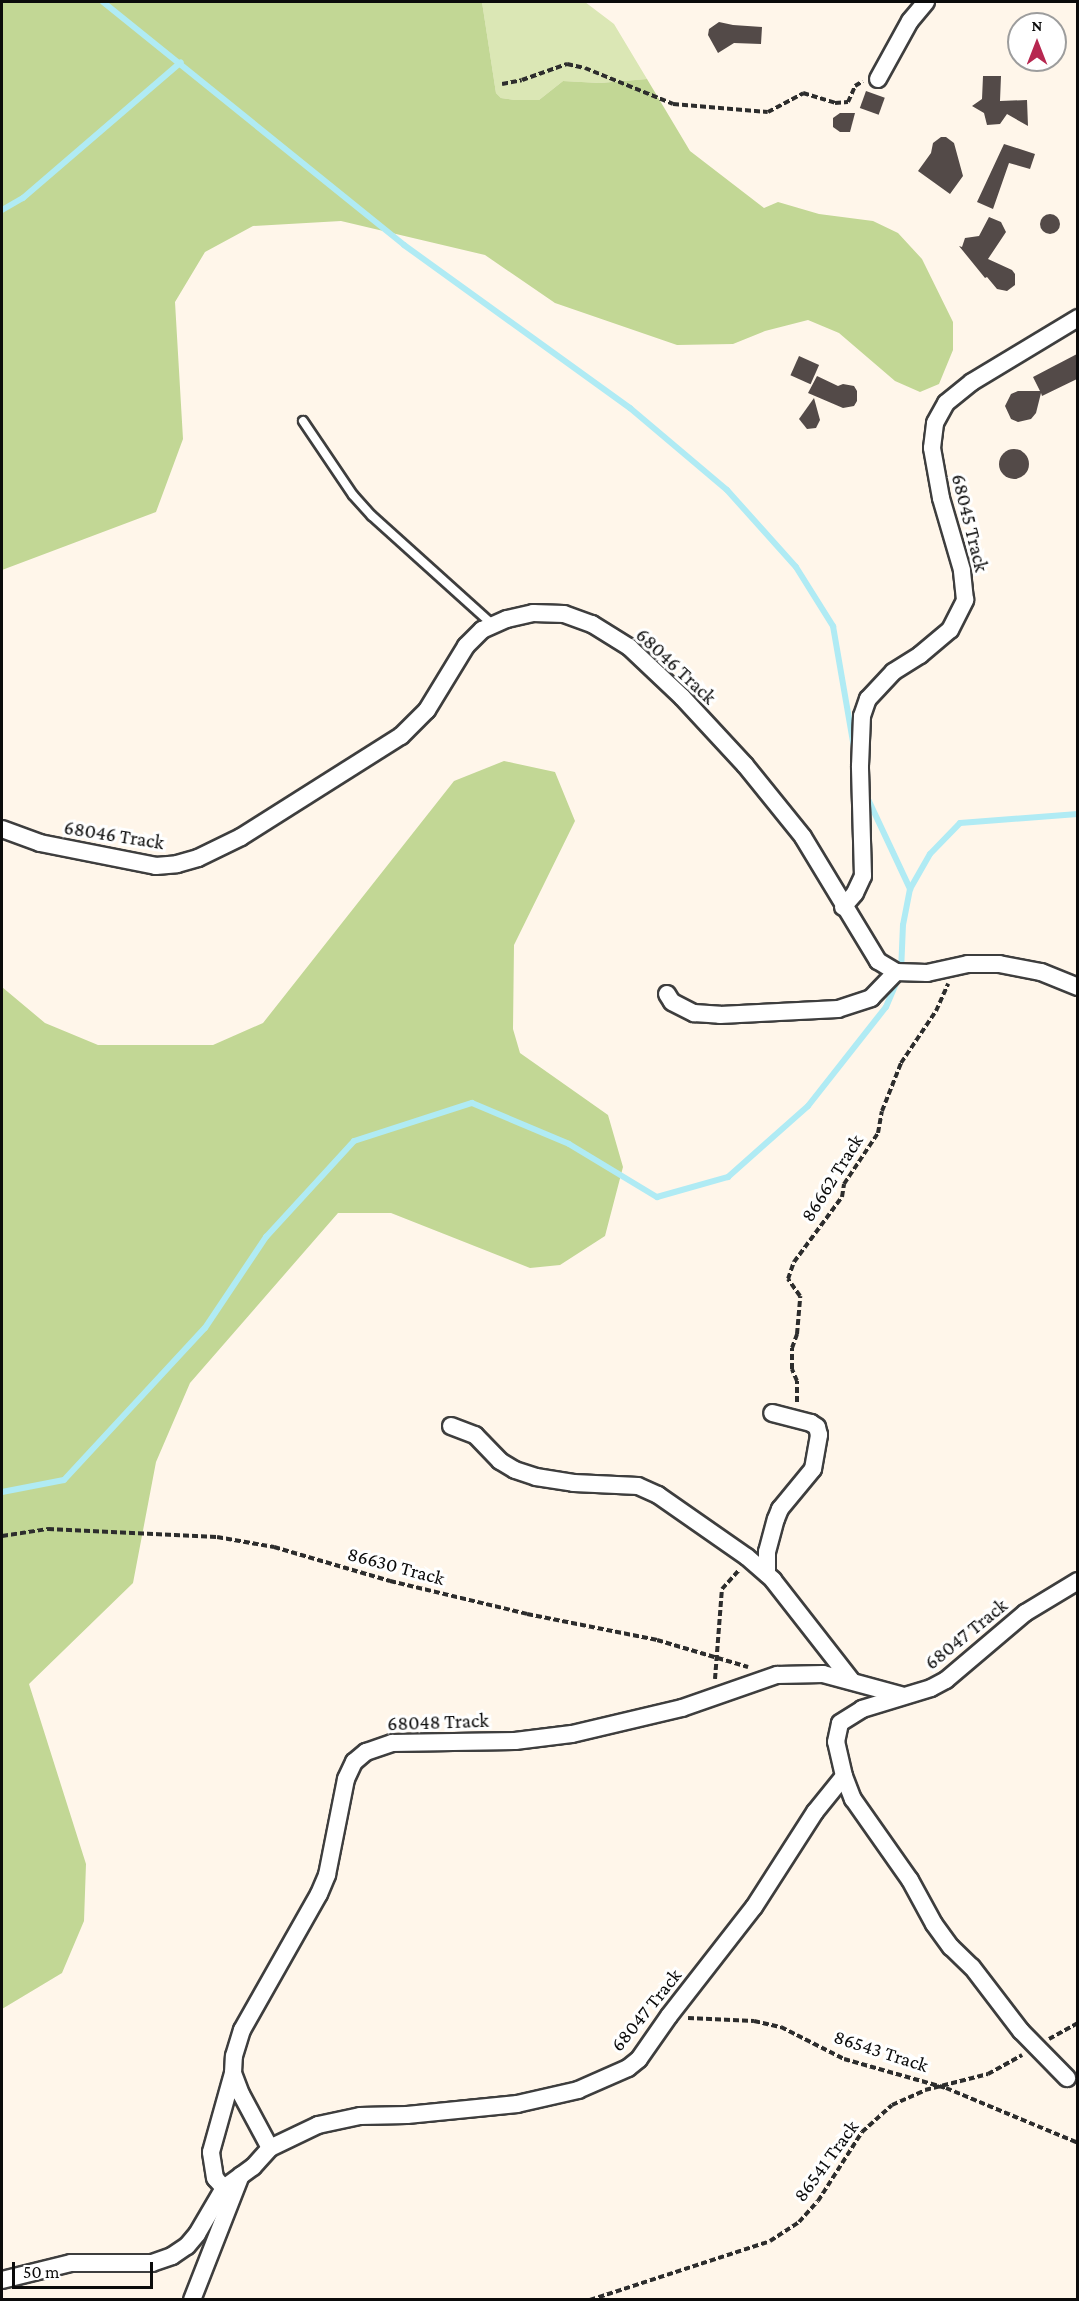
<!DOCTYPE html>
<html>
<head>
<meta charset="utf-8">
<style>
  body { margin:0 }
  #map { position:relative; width:1079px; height:2301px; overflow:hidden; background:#fff6ea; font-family:"Crimson Pro",serif }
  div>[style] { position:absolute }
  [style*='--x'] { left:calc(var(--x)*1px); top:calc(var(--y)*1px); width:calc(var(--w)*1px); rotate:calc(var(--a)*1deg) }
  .green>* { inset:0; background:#dbe7b5 }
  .forest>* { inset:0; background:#c2d795 }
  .stream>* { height:6px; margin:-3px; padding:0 3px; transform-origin:3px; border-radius:3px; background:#b0ebf4 }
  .building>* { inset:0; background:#534a48; transform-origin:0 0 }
  .round { border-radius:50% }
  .path>* { height:4px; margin-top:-2px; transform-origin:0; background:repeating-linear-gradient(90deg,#2d2d2d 0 6px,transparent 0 9px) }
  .roads { filter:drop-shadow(2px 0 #3e3e3e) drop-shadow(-2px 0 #3e3e3e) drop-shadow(0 2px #3e3e3e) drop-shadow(0 -2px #3e3e3e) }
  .lane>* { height:8px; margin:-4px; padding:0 4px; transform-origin:4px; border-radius:4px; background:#fff }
  .street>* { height:16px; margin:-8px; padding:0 8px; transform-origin:8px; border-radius:8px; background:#fff }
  span { translate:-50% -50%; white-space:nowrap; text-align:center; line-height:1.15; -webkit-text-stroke:6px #fff; paint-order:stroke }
  .street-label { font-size:20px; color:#0b0b0b }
  .frame { position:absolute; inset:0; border:3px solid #0b0b0b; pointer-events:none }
  .north { position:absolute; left:1007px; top:12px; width:60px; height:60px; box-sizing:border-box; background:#fff; border:2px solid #9d9d9d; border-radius:50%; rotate:0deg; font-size:16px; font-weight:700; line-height:24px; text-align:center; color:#0b0b0b }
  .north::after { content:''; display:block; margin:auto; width:21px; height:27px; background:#b72750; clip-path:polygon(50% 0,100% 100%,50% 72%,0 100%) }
  .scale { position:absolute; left:12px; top:2262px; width:141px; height:27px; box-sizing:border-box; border:3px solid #0b0b0b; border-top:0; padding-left:8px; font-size:18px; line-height:21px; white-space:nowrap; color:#0b0b0b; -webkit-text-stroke:4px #fff; paint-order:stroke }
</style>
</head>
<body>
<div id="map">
  <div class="green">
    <i style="clip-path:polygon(482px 2px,585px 2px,614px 24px,647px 79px,600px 83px,563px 81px,539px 100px,515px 100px,501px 98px,496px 93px)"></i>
  </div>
  <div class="forest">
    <i style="clip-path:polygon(2px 2px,482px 2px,496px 93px,501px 98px,515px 100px,539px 100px,563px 81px,600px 83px,647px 79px,690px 151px,764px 208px,778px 202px,819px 214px,873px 221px,898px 233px,922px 259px,953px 322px,953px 350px,939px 384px,920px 392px,895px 381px,839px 333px,808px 320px,765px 331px,733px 344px,677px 345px,555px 303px,485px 255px,341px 221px,253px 226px,205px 252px,175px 302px,183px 439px,156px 512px,2px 570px)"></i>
    <i style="clip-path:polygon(504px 761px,555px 772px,575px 821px,514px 945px,513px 1029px,520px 1053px,608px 1115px,623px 1167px,605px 1236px,560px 1265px,530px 1268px,391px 1213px,338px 1213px,190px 1383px,156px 1462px,133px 1583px,29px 1684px,86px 1864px,84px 1921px,62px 1973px,2px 2009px,2px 987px,45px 1023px,98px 1045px,213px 1045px,263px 1023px,454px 781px)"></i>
  </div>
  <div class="stream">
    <i style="--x:103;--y:2;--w:387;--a:38.9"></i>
    <i style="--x:404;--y:245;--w:279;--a:35.8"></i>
    <i style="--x:630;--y:408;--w:127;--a:40.2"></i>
    <i style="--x:727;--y:490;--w:103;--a:48.1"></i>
    <i style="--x:796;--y:567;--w:70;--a:57.9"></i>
    <i style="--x:833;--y:626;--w:123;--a:80.2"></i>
    <i style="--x:2;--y:210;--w:24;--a:-30"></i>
    <i style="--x:23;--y:198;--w:208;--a:-40.7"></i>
    <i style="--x:867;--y:797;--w:102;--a:64.9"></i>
    <i style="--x:2;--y:1492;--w:63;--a:-11"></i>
    <i style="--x:64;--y:1480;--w:207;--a:-47.2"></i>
    <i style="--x:205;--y:1328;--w:110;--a:-56.2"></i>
    <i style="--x:266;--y:1237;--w:130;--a:-47.5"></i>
    <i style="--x:354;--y:1141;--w:124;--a:-17.9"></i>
    <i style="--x:472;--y:1103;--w:105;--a:22.9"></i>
    <i style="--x:569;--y:1144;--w:103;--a:31.1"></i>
    <i style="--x:657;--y:1197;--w:74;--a:-15.7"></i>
    <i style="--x:728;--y:1177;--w:107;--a:-41.6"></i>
    <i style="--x:808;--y:1106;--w:126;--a:-51.8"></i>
    <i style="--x:886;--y:1007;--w:38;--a:-67"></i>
    <i style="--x:901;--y:972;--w:47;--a:-87.6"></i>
    <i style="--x:903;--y:925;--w:37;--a:-79"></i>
    <i style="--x:910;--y:889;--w:40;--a:-60.3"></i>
    <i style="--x:930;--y:854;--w:43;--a:-45.9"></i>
    <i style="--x:960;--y:823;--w:118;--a:-4.4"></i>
  </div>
  <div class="building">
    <i style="clip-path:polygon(719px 22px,733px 25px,762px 27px,761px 44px,734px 43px,718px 53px,708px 35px,709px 29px)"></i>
    <i style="clip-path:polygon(983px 76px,1001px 76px,1000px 101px,1027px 100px,1028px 126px,1007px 114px,1000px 124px,987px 125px,984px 113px,972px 106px,982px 99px)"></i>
    <i style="left:866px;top:91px;width:20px;height:18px;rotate:20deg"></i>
    <i style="clip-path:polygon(840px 113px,855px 113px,850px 132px,840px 132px,833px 127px,833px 118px)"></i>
    <i style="clip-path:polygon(941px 137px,946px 137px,954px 143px,963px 176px,950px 194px,918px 171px,931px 153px,933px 143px)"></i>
    <i style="clip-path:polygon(1004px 144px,1035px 154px,1030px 169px,1009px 163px,993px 209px,977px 202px)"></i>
    <i class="round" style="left:1040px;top:214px;width:20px;height:20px"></i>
    <i style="clip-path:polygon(989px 217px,1001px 222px,1006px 232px,988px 259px,1012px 270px,1015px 274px,1015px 285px,1007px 291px,997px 289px,987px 277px,985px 278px,959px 246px,962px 247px,965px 238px,979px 236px)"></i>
    <i style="clip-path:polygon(1077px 354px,1077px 379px,1042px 396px,1041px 393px,1036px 413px,1031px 419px,1018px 422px,1011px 419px,1005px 406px,1011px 394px,1018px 391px,1040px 391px,1033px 377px)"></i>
    <i style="left:799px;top:356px;width:22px;height:21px;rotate:24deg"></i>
    <i style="clip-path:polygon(817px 376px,838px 386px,843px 384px,854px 386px,857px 391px,857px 401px,854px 406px,843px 408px,808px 393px)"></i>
    <i style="clip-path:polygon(814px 398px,820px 420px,816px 428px,807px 429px,799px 419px)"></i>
    <i class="round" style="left:999px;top:449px;width:30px;height:30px"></i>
  </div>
  <div class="path">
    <i style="--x:502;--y:84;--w:20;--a:-11"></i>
    <i style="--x:522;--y:80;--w:48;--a:-19.6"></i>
    <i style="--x:567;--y:64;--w:18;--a:13"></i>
    <i style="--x:585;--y:68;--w:95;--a:22.2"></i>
    <i style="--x:673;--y:104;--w:95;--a:4.8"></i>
    <i style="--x:768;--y:112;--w:40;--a:-28"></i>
    <i style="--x:803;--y:93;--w:34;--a:17"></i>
    <i style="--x:835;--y:103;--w:13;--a:-4"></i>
    <i style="--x:848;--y:102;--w:17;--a:-66"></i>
    <i style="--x:855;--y:86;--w:9;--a:-32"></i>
    <i style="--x:797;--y:1402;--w:21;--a:-90"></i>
    <i style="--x:797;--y:1381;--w:13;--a:-113"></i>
    <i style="--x:792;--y:1369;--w:21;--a:-90"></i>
    <i style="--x:792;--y:1348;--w:15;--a:-70"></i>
    <i style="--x:797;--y:1334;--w:38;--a:-85"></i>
    <i style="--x:800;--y:1296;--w:21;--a:-125"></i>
    <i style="--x:788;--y:1279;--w:18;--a:-71"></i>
    <i style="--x:794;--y:1262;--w:81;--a:-53.6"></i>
    <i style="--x:842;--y:1197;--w:13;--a:-81"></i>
    <i style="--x:844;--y:1184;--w:61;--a:-56.3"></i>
    <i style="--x:878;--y:1133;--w:22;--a:-80"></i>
    <i style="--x:882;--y:1111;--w:52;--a:-68.4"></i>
    <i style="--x:901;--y:1063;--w:63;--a:-56.1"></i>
    <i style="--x:936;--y:1011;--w:30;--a:-66"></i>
    <i style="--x:2;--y:1536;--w:47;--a:-8.7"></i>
    <i style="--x:48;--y:1529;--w:169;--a:2.7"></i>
    <i style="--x:217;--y:1537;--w:58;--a:10"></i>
    <i style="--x:274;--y:1547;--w:121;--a:16.3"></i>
    <i style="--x:390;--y:1581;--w:141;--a:13.5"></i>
    <i style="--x:527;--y:1614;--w:133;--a:11.3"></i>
    <i style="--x:657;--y:1640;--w:95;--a:16.5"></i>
    <i style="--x:715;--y:1679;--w:90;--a:-85.6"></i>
    <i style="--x:722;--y:1589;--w:25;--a:-48"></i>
    <i style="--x:688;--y:2018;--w:66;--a:2.6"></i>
    <i style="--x:754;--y:2021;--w:28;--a:13"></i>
    <i style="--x:781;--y:2027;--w:71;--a:26.9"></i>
    <i style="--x:844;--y:2059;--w:106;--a:15.9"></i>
    <i style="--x:946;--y:2088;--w:143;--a:22.6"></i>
    <i style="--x:1049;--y:2039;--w:33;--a:-29"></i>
    <i style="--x:590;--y:2300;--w:189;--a:-18.1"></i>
    <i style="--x:770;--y:2241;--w:35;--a:-33"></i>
    <i style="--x:799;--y:2222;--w:28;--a:-48"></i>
    <i style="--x:818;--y:2201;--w:82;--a:-57.5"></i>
    <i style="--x:862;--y:2132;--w:40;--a:-42"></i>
    <i style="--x:892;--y:2105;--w:36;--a:-24"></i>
    <i style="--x:925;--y:2090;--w:65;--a:-14.3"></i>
    <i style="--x:988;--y:2074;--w:39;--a:-29"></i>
  </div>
  <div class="roads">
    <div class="lane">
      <i style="--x:303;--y:421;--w:89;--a:56"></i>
      <i style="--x:353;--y:495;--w:28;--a:48"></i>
      <i style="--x:372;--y:516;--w:163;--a:42"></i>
    </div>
    <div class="street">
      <i style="--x:878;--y:79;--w:66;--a:-61.1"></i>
      <i style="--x:910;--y:21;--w:25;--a:-50"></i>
      <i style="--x:2;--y:829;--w:40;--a:20.2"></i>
      <i style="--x:40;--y:843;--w:118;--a:11.2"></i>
      <i style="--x:156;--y:866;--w:21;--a:-5"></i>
      <i style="--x:177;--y:864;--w:22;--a:-16"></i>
      <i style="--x:198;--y:858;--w:48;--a:-26"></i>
      <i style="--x:241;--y:837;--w:189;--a:-32.3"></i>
      <i style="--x:401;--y:736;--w:37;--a:-45"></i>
      <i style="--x:427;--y:710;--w:75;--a:-58.6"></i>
      <i style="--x:466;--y:646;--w:23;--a:-45"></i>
      <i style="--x:482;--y:630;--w:27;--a:-24"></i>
      <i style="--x:507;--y:619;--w:27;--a:-13"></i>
      <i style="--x:533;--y:613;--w:31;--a:2"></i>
      <i style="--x:564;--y:614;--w:30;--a:20"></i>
      <i style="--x:592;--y:624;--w:44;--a:31.9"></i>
      <i style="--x:629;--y:647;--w:73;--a:43.3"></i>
      <i style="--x:682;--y:697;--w:93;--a:47.2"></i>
      <i style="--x:745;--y:765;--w:92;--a:51.1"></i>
      <i style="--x:803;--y:837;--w:145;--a:58.8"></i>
      <i style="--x:878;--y:961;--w:21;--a:31"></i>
      <i style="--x:896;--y:972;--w:31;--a:2"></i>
      <i style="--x:927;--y:973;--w:42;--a:-12.4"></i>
      <i style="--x:968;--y:964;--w:31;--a:0"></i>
      <i style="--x:999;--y:964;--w:43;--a:10.8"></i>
      <i style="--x:1041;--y:972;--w:40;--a:22"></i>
      <i style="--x:843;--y:907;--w:18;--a:-49"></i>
      <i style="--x:855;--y:893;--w:19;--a:-65"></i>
      <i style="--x:863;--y:876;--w:110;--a:-91.6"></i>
      <i style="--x:860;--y:766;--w:50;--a:-87.7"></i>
      <i style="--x:862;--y:716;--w:18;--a:-71"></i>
      <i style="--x:868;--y:699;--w:37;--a:-47"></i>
      <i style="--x:893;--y:672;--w:32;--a:-32"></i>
      <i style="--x:920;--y:655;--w:39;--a:-40"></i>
      <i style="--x:950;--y:630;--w:34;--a:-63"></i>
      <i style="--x:965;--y:600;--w:30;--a:-96"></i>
      <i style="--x:962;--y:570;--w:75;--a:-106.3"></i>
      <i style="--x:941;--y:498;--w:51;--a:-100.2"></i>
      <i style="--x:932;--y:448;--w:25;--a:-83"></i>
      <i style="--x:935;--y:423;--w:23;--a:-61"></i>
      <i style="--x:946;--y:403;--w:33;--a:-39"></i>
      <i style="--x:972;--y:382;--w:124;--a:-31.1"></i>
      <i style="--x:667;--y:994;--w:9;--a:58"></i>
      <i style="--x:672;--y:1002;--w:25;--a:27"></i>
      <i style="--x:694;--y:1013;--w:26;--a:4"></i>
      <i style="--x:720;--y:1015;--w:118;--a:-2.9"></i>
      <i style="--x:838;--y:1009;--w:35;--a:-18"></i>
      <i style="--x:871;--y:998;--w:36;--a:-46"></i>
      <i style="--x:451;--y:1426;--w:26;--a:21"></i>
      <i style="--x:475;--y:1435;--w:36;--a:46"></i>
      <i style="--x:500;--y:1461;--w:17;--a:31"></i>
      <i style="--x:515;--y:1470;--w:22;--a:18"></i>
      <i style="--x:536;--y:1477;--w:38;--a:9"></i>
      <i style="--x:574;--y:1483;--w:64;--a:2.7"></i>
      <i style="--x:638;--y:1486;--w:22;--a:24"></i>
      <i style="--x:658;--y:1495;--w:108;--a:34.9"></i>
      <i style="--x:747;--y:1557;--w:35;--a:41"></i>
      <i style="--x:773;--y:1580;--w:127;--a:52"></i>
      <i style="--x:767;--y:1574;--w:22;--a:-90"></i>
      <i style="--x:767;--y:1552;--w:34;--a:-75"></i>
      <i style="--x:776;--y:1519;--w:11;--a:-68"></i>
      <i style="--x:780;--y:1509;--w:52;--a:-50.5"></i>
      <i style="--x:813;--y:1469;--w:35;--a:-80"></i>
      <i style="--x:819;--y:1435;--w:8;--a:-104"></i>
      <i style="--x:817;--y:1427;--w:7;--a:-146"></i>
      <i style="--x:811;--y:1423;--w:40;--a:-165.6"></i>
      <i style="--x:844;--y:1776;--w:25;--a:69"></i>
      <i style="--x:853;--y:1799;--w:99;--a:54.9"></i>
      <i style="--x:910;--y:1880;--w:50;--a:61.4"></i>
      <i style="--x:934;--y:1924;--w:29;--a:54"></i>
      <i style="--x:951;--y:1947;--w:29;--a:44"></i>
      <i style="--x:972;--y:1967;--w:81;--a:52.6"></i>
      <i style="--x:1021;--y:2031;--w:66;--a:45.6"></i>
      <i style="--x:270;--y:2148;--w:61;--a:-118.2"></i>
      <i style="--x:241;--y:2094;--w:22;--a:-111"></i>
      <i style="--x:233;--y:2073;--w:17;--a:-87"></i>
      <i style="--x:234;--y:2056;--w:27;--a:-73"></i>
      <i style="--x:242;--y:2030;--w:156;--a:-60.5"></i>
      <i style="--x:319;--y:1894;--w:21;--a:-67"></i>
      <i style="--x:327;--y:1875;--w:98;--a:-78.8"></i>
      <i style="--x:346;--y:1779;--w:19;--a:-65"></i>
      <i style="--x:354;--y:1762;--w:16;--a:-40"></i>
      <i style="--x:366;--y:1752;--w:28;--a:-19"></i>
      <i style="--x:392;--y:1743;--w:123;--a:-0.9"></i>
      <i style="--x:515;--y:1741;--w:57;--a:-7"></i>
      <i style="--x:572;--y:1734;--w:113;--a:-13.3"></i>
      <i style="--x:682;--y:1708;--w:101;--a:-19.2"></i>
      <i style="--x:777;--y:1675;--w:46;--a:-1.2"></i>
      <i style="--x:823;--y:1674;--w:81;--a:15.1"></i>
      <i style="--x:224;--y:2188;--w:13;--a:-132"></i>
      <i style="--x:215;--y:2178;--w:26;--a:-99"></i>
      <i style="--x:211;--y:2152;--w:82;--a:-74.4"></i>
      <i style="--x:2;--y:2280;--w:71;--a:-13.8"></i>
      <i style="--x:71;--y:2263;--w:81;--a:0"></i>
      <i style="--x:152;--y:2263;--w:21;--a:-19"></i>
      <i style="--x:172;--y:2256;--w:18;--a:-34"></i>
      <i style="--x:187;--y:2246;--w:16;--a:-50"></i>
      <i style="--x:197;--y:2234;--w:53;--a:-59.6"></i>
      <i style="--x:224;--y:2188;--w:36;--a:-36"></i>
      <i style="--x:253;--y:2167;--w:25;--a:-48"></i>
      <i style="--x:270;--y:2148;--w:53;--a:-25.6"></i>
      <i style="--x:318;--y:2125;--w:43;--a:-12.1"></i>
      <i style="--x:360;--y:2116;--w:47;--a:-1.2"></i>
      <i style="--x:407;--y:2115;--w:111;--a:-5.7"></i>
      <i style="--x:517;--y:2104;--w:63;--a:-12.9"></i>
      <i style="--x:578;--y:2090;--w:55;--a:-23.7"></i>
      <i style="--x:628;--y:2068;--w:14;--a:-39"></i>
      <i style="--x:639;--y:2059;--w:52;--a:-55.1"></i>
      <i style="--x:669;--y:2016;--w:138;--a:-52.1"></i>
      <i style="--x:754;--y:1907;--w:113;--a:-57.3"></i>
      <i style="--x:815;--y:1812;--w:46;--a:-51.1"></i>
      <i style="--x:844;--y:1776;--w:35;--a:-103"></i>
      <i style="--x:836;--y:1742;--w:19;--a:-78"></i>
      <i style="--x:840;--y:1723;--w:26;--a:-32"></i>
      <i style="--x:862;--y:1709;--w:72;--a:-16.9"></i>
      <i style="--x:931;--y:1688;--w:17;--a:-28"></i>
      <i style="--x:946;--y:1680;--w:104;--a:-40.3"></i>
      <i style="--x:1025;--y:1613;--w:62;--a:-31.1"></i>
      <i style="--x:192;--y:2300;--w:134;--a:-68.6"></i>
    </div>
  </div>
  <div class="street-label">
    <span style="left:970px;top:523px;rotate:76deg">68045 Track</span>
    <span style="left:676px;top:666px;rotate:43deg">68046 Track</span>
    <span style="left:114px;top:835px;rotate:9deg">68046 Track</span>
    <span style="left:832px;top:1178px;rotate:-58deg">86662 Track</span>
    <span style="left:396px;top:1566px;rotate:15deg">86630 Track</span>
    <span style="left:966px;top:1634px;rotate:-39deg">68047 Track</span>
    <span style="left:438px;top:1722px;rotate:-2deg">68048 Track</span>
    <span style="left:646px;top:2010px;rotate:-51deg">68047 Track</span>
    <span style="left:881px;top:2051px;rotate:18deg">86543 Track</span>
    <span style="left:826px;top:2161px;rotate:-54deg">86541 Track</span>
  </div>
  <div class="frame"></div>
  <div class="north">N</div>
  <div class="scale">50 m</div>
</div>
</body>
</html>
